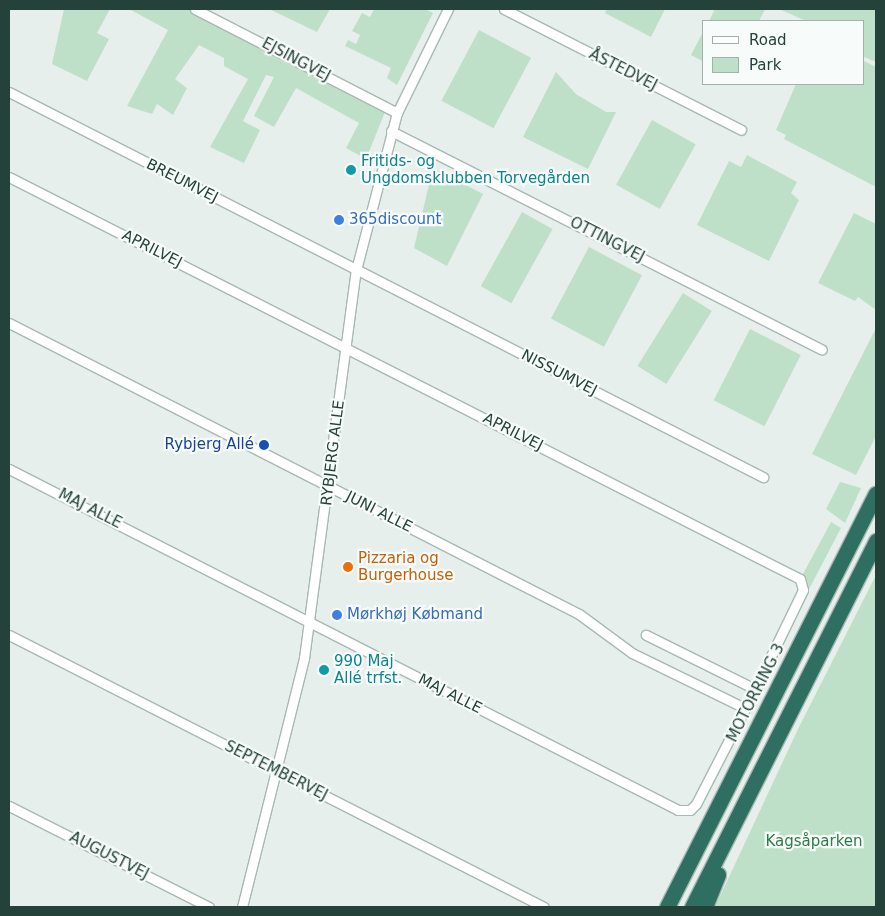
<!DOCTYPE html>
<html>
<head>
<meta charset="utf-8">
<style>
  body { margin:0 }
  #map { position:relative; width:885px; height:916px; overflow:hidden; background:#e6efeb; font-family:"DejaVu Sans",sans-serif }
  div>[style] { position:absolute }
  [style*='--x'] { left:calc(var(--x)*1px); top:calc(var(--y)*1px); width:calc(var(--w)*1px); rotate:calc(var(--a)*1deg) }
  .green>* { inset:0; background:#bfe0c8; transform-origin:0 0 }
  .roads { filter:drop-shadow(1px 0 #a8b8b2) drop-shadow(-1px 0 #a8b8b2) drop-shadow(0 1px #a8b8b2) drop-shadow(0 -1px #a8b8b2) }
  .street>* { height:9px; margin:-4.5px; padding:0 4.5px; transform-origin:4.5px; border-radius:4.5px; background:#fff }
  .highway>* { height:15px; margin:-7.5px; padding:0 7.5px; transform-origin:7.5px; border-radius:7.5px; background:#2f6f62 }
  .dots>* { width:14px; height:14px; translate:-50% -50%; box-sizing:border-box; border:2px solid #f7fbf9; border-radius:50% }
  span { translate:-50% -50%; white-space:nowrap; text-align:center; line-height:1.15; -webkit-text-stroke:4.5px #f7fbf9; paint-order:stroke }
  .street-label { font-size:15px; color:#24423a }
  .culture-label { font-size:15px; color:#0d838f }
  .left { translate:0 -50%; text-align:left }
  .shop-label { font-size:15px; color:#366cbe }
  .transit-label { font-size:15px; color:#164399 }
  .right { translate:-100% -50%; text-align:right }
  .food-label { font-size:15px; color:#c56008 }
  .park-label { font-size:15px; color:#2d7a4b }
  .frame { position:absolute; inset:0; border:10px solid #24423a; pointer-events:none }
  .legend { position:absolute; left:702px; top:20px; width:162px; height:65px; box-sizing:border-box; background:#f7fbf9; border:1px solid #a3b1ad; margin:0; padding:6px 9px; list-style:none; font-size:15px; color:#24423a }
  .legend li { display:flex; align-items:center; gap:10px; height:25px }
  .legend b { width:25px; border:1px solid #a3b1ad }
</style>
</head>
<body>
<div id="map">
  <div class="green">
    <i style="clip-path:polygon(64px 9px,110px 9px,97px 33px,109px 39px,87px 81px,52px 64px)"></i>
    <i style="clip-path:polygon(129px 9px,189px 9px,385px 112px,366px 159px,346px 148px,359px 123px,296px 88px,274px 127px,254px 116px,274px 77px,266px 75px,243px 121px,260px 130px,244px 163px,210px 147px,248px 79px,224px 66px,224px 58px,199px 45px,175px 79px,187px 88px,173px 115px,157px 104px,152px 114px,127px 106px,168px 30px)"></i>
    <i style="clip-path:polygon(269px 9px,330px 9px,317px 32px)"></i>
    <i style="clip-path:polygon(374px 9px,425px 9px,433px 13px,397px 85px,387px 78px,391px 68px,345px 46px,348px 40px,356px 44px,360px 35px,352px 31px,362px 13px,370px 17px)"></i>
    <i style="clip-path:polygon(607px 9px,665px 9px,651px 37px,605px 13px)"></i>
    <i style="clip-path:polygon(715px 9px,765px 9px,759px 21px,709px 21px)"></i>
    <i style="clip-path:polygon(779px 9px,876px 9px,876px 62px,864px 57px,864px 21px,806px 21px)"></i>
    <i style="left:479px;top:30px;width:59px;height:80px;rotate:28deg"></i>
    <i style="clip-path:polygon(704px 30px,704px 62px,691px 55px)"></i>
    <i style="clip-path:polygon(864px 61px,876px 67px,876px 187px,784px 139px,786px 135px,776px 130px,796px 84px,864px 84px)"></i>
    <i style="clip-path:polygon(556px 72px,576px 94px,606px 112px,616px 112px,588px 169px,523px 137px)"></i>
    <i style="left:652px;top:120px;width:50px;height:74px;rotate:29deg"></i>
    <i style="clip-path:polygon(747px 155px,797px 182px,791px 193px,799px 200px,769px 261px,697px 225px,729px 161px,741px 167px)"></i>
    <i style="clip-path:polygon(433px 168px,483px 194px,447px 266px,414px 248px)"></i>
    <i style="left:522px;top:212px;width:35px;height:85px;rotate:29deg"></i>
    <i style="clip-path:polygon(854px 213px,876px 224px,876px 310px,858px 297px,855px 301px,818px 283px)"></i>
    <i style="left:589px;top:247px;width:60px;height:81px;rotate:28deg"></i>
    <i style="left:683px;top:293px;width:34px;height:86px;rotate:32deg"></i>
    <i style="clip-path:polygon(876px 328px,876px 436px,856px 475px,812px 454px)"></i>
    <i style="left:750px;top:329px;width:57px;height:80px;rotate:27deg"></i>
    <i style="clip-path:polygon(840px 482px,861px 488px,845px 523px,826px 509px)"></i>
    <i style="clip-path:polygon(831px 522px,841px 528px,807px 593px,803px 574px)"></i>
    <i style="clip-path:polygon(876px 575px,876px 907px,715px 907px,798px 729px)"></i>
  </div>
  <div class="roads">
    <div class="street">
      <i style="--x:195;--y:9;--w:227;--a:27.2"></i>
      <i style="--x:504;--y:9;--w:266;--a:27"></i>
      <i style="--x:9;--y:92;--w:847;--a:27.05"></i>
      <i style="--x:391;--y:131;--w:483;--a:26.9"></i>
      <i style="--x:9;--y:177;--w:887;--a:26.94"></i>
      <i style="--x:800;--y:579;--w:11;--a:75"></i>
      <i style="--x:803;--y:590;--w:110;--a:115.9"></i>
      <i style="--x:755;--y:689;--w:122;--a:-153.6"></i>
      <i style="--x:9;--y:323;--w:640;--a:27.05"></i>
      <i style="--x:579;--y:614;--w:66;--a:36.3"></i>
      <i style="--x:632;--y:653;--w:126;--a:26"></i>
      <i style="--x:9;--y:469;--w:751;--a:27.01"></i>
      <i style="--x:678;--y:810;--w:12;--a:0"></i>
      <i style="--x:690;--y:810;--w:8;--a:-45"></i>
      <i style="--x:696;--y:804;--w:129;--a:-62.8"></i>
      <i style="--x:9;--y:635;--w:600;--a:26.95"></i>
      <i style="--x:9;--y:806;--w:224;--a:26.8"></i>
      <i style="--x:242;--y:907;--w:257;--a:-76"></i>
      <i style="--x:304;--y:658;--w:391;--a:-82.4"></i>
      <i style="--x:356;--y:270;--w:162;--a:-75.4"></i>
      <i style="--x:397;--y:113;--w:116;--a:-63.9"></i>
    </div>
    <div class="highway">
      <i style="--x:667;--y:907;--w:463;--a:-63.2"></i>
      <i style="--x:692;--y:907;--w:410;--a:-63.3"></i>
      <i style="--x:705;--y:907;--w:35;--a:-68"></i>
    </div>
  </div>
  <div class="dots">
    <i style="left:351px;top:170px;background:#0f9aa8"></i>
    <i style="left:339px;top:220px;background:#3f7fe0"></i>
    <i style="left:264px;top:445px;background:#1a4fb4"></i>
    <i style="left:348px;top:567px;background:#e8710a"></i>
    <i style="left:337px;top:615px;background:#3f7fe0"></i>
    <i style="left:324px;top:670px;background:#0f9aa8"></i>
  </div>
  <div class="street-label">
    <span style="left:296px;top:60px;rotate:28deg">EJSINGVEJ</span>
    <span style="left:623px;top:70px;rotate:27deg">ÅSTEDVEJ</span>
    <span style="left:182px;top:181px;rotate:27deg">BREUMVEJ</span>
    <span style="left:607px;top:240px;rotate:27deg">OTTINGVEJ</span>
    <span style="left:152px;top:249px;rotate:27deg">APRILVEJ</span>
    <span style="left:559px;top:373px;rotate:27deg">NISSUMVEJ</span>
    <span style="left:513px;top:432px;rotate:27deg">APRILVEJ</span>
    <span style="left:333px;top:453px;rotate:-83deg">RYBJERG ALLE</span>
    <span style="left:90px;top:509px;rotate:27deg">MAJ ALLE</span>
    <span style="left:379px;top:512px;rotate:27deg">JUNI ALLE</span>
    <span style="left:756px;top:693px;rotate:-63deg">MOTORRING 3</span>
    <span style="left:450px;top:694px;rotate:27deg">MAJ ALLE</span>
    <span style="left:276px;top:771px;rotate:27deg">SEPTEMBERVEJ</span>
    <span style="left:109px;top:856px;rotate:27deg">AUGUSTVEJ</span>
  </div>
  <div class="culture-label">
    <span class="left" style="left:361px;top:170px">Fritids- og<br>Ungdomsklubben Torvegården</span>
    <span class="left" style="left:334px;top:670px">990 Maj<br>Allé trfst.</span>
  </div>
  <div class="shop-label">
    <span class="left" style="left:349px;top:220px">365discount</span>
    <span class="left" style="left:347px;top:615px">Mørkhøj Købmand</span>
  </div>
  <div class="transit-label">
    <span class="right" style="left:254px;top:445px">Rybjerg Allé</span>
  </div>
  <div class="food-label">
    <span class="left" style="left:358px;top:567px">Pizzaria og<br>Burgerhouse</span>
  </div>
  <div class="park-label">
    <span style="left:814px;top:842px">Kagsåparken</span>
  </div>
  <div class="frame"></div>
  <ul class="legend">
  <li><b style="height:6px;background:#fff"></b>Road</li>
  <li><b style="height:14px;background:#bfe0c8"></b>Park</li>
  </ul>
</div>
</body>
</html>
